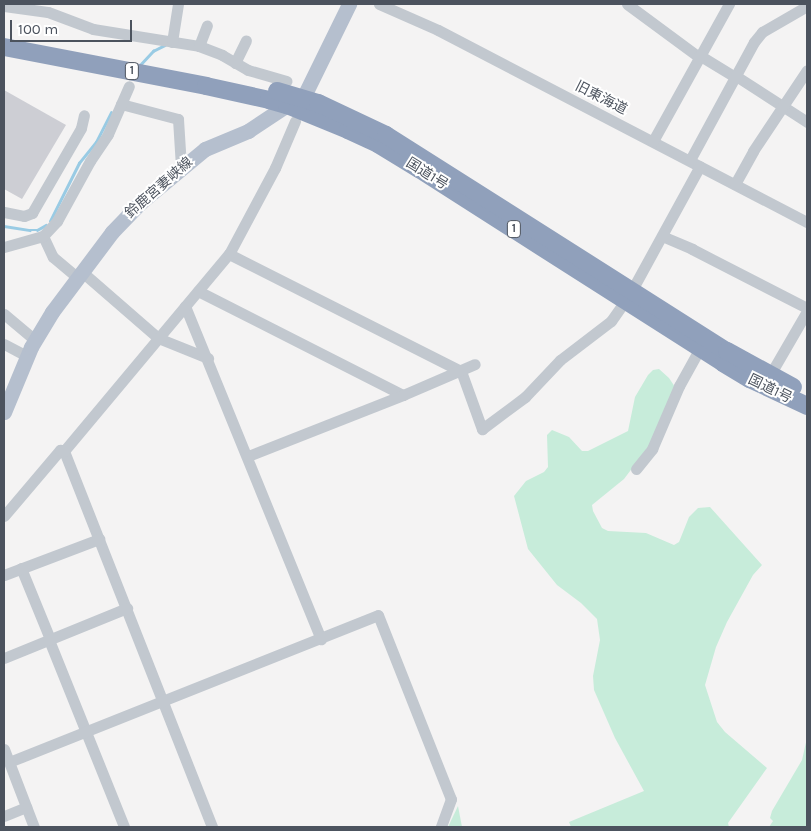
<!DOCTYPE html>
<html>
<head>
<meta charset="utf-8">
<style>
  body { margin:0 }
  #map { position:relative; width:811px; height:831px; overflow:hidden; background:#f4f3f3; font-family:Karla,"Noto Sans JP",sans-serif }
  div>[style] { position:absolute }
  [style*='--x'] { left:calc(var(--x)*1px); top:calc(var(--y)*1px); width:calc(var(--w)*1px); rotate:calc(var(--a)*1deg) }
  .green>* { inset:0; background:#c7ecda }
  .stream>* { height:2.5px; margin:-1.25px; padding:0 1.25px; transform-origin:1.25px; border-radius:1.25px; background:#99cbe4 }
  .building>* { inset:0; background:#cdced4 }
  .minor>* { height:11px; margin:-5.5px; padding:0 5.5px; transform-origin:5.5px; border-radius:5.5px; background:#c2c8cf }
  .major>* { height:15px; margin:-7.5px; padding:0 7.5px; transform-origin:7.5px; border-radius:7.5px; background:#b5bfce }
  .highway>* { height:18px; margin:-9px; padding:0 9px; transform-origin:9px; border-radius:9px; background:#90a0bb }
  span { translate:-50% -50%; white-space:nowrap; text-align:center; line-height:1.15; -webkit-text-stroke:4px #fff; paint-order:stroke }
  .shield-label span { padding:1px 4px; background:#fff; border:1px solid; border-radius:4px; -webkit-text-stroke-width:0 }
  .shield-label { font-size:12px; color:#4c535e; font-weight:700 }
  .street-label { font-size:14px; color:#4c535e }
  .frame { position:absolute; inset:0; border:5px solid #4c535e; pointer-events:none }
  .scale { position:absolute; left:10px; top:20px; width:122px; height:22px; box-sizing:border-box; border:2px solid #4c535e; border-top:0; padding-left:6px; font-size:15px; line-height:18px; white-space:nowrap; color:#4c535e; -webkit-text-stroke:4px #fff; paint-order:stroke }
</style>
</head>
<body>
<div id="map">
  <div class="green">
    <i style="clip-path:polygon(659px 369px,669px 378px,675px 387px,652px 442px,624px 479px,592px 505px,593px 511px,602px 528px,608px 531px,646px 533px,674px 545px,679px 542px,689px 517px,698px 508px,710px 507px,762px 565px,753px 575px,727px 622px,716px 647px,705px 685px,717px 722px,725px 732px,767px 768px,728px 823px,729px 827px,571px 827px,569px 822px,644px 791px,615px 738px,594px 690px,593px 676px,600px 640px,597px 619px,581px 603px,557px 585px,528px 549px,514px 496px,526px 481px,544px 472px,548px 467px,547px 435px,552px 430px,569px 437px,582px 451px,588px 451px,628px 431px,635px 397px,648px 375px,653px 370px)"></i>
    <i style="clip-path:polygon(807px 738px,807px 827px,769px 827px,773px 821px,770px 818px,772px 811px,802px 760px)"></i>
    <i style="clip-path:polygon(458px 806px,462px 827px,448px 827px)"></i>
  </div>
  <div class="stream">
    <i style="--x:139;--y:66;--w:21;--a:-47"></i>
    <i style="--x:153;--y:51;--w:13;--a:-27"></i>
    <i style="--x:50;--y:221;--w:65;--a:-63.4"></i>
    <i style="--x:79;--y:163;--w:27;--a:-51"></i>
    <i style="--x:96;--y:142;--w:33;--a:-63"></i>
    <i style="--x:4;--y:226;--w:26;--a:9"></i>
    <i style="--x:30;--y:230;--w:7;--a:0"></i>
    <i style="--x:37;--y:230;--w:10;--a:-29"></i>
  </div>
  <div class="building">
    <i style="clip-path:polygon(4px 90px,66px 125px,22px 199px,4px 189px)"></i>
  </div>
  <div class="minor">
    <i style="--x:379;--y:4;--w:64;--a:23.8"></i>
    <i style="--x:438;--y:30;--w:416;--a:27.5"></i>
    <i style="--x:627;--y:4;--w:89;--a:36.4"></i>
    <i style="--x:4;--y:6;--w:44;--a:7.8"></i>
    <i style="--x:48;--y:12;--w:48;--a:20.7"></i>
    <i style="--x:93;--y:29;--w:107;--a:9.1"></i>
    <i style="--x:199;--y:46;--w:25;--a:21"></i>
    <i style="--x:222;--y:55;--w:30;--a:30"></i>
    <i style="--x:248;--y:70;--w:40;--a:16"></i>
    <i style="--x:172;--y:42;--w:38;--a:-81"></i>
    <i style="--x:199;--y:46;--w:22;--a:-69"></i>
    <i style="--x:699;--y:55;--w:42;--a:31.4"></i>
    <i style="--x:235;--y:63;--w:25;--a:-64"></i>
    <i style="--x:736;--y:76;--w:85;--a:32.9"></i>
    <i style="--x:121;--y:104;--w:59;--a:14.7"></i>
    <i style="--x:178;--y:119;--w:48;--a:86.4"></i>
    <i style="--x:653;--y:141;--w:157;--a:-61"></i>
    <i style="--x:690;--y:160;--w:134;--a:-61.5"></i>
    <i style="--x:754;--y:42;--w:13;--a:-51"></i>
    <i style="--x:762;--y:32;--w:52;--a:-30"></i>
    <i style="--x:735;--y:184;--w:38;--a:-61"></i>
    <i style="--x:753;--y:151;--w:97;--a:-56.3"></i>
    <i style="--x:4;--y:212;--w:20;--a:11"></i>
    <i style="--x:24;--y:216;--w:9;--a:-21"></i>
    <i style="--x:32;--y:213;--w:98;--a:-60"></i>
    <i style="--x:81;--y:128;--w:13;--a:-77"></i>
    <i style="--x:43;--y:236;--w:23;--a:65"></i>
    <i style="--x:53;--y:257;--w:31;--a:40"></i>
    <i style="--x:662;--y:236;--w:33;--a:23"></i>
    <i style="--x:692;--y:249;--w:129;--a:27.2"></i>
    <i style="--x:4;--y:247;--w:41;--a:-15.8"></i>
    <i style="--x:43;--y:236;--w:21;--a:-47"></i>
    <i style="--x:57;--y:221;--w:68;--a:-61.2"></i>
    <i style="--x:90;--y:161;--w:32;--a:-56"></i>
    <i style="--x:108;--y:134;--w:52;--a:-66.4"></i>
    <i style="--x:229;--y:254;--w:260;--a:26.8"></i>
    <i style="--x:461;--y:371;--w:62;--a:70.1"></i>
    <i style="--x:482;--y:429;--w:54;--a:-36.7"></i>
    <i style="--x:525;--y:397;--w:51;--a:-46.6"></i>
    <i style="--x:560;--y:360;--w:64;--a:-37.4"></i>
    <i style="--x:611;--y:321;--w:24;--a:-55"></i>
    <i style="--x:81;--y:271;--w:102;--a:41"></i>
    <i style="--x:158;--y:338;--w:54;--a:21.8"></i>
    <i style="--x:632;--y:290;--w:141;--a:-61.3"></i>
    <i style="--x:198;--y:291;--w:230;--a:26.9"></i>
    <i style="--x:185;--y:306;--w:360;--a:67.8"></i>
    <i style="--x:4;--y:314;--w:40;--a:40"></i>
    <i style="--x:4;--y:344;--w:26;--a:28"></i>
    <i style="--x:774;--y:368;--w:66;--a:-59.9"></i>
    <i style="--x:64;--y:451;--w:404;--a:68.5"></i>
    <i style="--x:248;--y:456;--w:167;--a:-21.5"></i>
    <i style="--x:403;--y:395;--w:78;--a:-23.3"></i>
    <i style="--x:636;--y:469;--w:26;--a:-51"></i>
    <i style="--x:652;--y:449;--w:69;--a:-66.8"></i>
    <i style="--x:679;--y:386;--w:38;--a:-61"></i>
    <i style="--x:4;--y:516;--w:87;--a:-49.7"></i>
    <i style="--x:60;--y:450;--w:4;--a:14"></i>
    <i style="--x:64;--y:451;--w:257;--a:-50.1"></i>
    <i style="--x:229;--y:254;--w:98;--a:-61.9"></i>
    <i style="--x:275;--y:168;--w:51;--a:-66.9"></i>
    <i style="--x:21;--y:568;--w:77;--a:67.8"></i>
    <i style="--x:4;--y:575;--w:102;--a:-20.8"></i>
    <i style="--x:49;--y:640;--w:201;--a:68.1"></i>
    <i style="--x:4;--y:658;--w:133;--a:-22.1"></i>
    <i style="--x:4;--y:749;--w:84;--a:69"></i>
    <i style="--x:9;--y:762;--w:397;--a:-21.7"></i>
    <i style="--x:378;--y:615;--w:198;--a:68.4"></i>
    <i style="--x:451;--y:799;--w:30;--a:110"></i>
    <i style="--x:4;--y:816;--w:24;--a:-22"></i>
  </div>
  <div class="major">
    <i style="--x:4;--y:412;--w:70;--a:-67.4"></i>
    <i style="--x:31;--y:347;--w:41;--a:-59"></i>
    <i style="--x:52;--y:312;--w:100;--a:-53.1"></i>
    <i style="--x:112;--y:232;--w:42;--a:-46"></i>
    <i style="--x:141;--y:202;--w:83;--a:-39.6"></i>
    <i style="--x:205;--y:149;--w:47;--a:-22.7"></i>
    <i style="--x:248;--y:131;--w:47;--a:-33.7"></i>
    <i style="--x:287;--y:105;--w:17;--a:-24"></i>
    <i style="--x:303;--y:98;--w:105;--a:-63.9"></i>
  </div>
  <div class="highway">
    <i style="--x:4;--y:47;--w:206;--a:10.9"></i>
    <i style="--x:206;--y:86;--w:65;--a:12.5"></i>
    <i style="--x:269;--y:100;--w:19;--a:16"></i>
    <i style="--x:287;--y:105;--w:66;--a:22.3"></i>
    <i style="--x:348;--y:130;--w:33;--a:25"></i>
    <i style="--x:378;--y:144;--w:48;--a:31.4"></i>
    <i style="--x:419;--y:169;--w:361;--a:32.5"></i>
    <i style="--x:723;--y:363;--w:31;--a:31"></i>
    <i style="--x:750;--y:379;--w:63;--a:25.3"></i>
    <i style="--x:277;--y:91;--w:43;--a:16.3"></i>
    <i style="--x:318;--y:103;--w:75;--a:25.2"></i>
    <i style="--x:386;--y:135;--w:404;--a:32.4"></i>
    <i style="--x:727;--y:351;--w:75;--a:28.6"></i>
  </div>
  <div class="shield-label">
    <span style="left:132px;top:71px">1</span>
    <span style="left:514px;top:229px">1</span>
  </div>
  <div class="street-label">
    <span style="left:601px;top:98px;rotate:27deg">旧東海道</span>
    <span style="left:427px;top:174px;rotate:32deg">国道1号</span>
    <span style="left:159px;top:188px;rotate:-41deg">鈴鹿宮妻峡線</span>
    <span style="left:770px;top:389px;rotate:26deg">国道1号</span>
  </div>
  <div class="frame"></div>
  <div class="scale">100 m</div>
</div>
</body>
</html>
